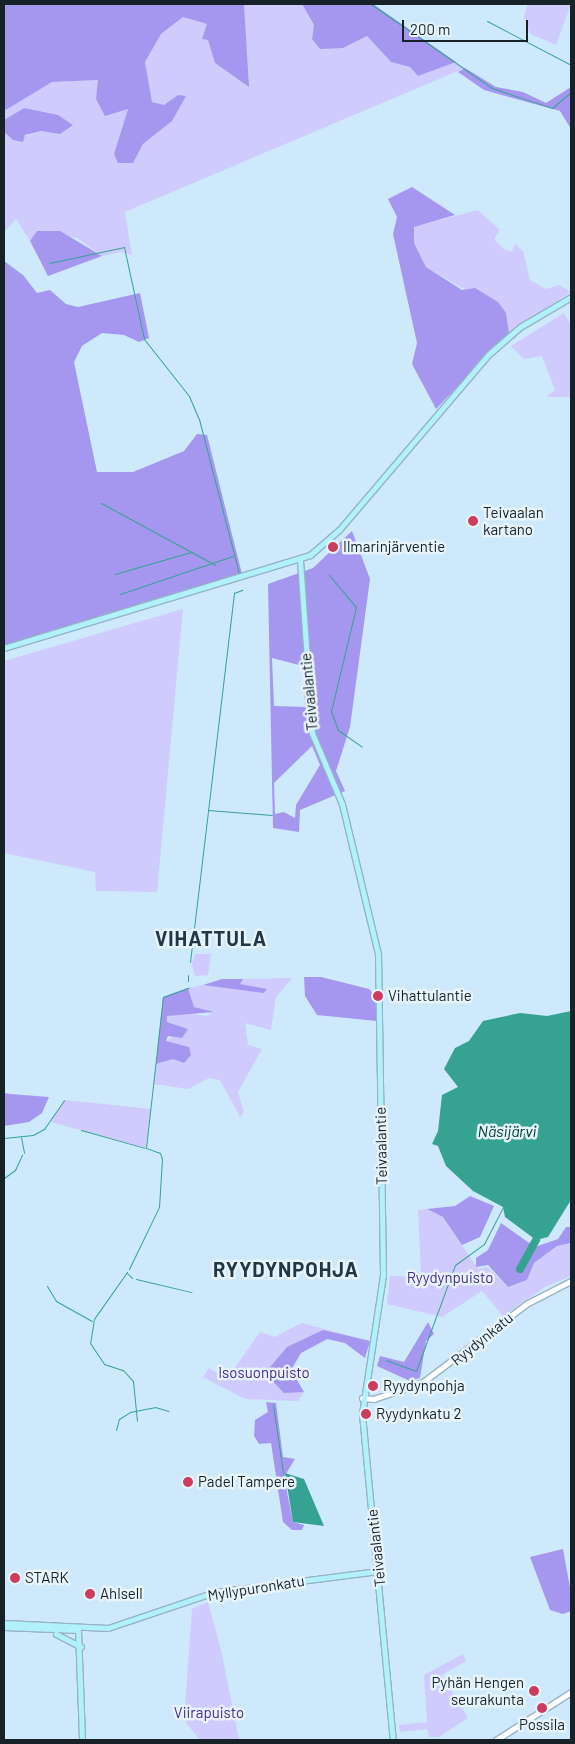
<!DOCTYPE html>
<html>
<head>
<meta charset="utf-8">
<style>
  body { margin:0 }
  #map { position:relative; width:575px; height:1744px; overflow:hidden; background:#cde9fb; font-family:Barlow,sans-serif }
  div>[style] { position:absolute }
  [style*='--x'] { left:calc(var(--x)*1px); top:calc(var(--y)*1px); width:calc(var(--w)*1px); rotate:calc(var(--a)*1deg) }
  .green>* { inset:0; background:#d0cbfd }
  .forest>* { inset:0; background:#a597ef }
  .water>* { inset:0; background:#36a291 }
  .stream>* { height:1px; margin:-0.5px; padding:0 0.5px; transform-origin:0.5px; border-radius:0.5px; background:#36a291 }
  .river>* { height:8px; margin:-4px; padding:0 4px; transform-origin:4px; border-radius:4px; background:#36a291 }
  .roads { filter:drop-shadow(1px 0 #97b3c4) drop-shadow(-1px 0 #97b3c4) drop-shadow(0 1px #97b3c4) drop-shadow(0 -1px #97b3c4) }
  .minor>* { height:4.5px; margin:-2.25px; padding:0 2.25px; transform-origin:2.25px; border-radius:2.25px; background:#fff }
  .major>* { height:5px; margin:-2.5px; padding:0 2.5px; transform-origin:2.5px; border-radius:2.5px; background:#b0f1fb }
  .dots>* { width:14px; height:14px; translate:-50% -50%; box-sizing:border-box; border:2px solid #e8f4fb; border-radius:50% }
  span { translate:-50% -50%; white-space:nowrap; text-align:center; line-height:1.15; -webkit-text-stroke:5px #e8f4fb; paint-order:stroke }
  .poi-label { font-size:15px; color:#172228 }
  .left { translate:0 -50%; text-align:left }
  .right { translate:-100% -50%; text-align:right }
  .street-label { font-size:15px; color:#172228 }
  .park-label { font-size:15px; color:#472b8f }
  .water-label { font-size:16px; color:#004138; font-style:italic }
  .district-label { font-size:20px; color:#203846; font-weight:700; letter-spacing:1px }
  .frame { position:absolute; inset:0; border:5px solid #172228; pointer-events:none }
  .scale { position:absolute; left:402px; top:20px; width:126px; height:22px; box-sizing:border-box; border:2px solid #172228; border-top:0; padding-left:6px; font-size:15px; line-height:18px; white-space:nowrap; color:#172228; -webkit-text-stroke:4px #e8f4fb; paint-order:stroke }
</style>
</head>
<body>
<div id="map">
  <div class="green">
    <i style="clip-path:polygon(244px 4px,302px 4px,314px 25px,312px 39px,343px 48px,367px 36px,391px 62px,410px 67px,418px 76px,456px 62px,465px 68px,125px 212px,132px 255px,121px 252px,102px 256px,77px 238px,37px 231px,30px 241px,16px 219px,4px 232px,4px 132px,13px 140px,41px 131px,60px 134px,24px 108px,4px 120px,4px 111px,52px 82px,98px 80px,128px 109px,118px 140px,133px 163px,143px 144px,172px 121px,178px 95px,164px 105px,151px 102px,145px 62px,161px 34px,183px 17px,207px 24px,215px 63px,248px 86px)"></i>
    <i style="clip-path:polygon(527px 4px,571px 4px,556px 45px,530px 34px,524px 18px)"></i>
    <i style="clip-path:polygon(478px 210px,500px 230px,494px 239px,505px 250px,512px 251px,515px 244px,523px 251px,530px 280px,546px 289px,559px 285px,571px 292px,509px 333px,506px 313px,426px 267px,414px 243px,413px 227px)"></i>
    <i style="clip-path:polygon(564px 313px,571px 325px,571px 397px,546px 397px,555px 390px,542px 356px,524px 359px,511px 346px)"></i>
    <i style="clip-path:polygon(183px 609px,157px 892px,96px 891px,95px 872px,4px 853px,4px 661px)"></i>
    <i style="clip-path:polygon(195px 954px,211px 954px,208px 975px,195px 976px,192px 964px)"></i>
    <i style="clip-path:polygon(292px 978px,276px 997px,271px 1030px,245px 1023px,248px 1045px,262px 1049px,238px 1092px,244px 1112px,240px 1117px,220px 1080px,209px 1078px,188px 1089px,153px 1084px,156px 1064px,173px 1059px,185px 1046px,166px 1041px,188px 1029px,167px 1022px,167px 1016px,172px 1012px,207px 1016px,213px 1012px,194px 1007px,188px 988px,203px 985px,259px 991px,266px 989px,239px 984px,243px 979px)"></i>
    <i style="clip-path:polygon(64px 1100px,151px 1109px,146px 1148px,51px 1122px)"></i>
    <i style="clip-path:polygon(427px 1209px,443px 1217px,478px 1269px,487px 1267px,508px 1287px,527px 1280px,534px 1263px,557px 1246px,571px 1243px,571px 1276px,545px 1287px,503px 1316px,482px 1291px,442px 1317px,387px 1304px,390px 1276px,421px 1277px,418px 1210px)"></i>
    <i style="clip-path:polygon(302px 1323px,370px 1341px,365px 1358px,345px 1343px,328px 1339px,301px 1353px,291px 1370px,304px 1392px,298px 1401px,245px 1399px,203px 1377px,209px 1368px,227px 1379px,260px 1332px,275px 1337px)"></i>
    <i style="clip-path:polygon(208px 1602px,221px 1650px,239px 1740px,200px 1740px,184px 1720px,192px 1609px)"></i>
    <i style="clip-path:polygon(463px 1654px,466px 1661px,442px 1675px,468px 1718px,439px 1737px,429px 1737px,427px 1729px,400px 1732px,399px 1725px,427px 1722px,424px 1675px)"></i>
  </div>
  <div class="forest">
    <i style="clip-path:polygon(4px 4px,244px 4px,249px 87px,215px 63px,208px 40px,202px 39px,207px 24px,183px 17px,161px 34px,145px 62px,152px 102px,164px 105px,178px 95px,186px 96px,172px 121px,143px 144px,133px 163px,118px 163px,114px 154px,128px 109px,105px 116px,96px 99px,98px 80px,52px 82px,4px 111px)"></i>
    <i style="clip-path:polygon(302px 4px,373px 4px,456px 62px,418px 76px,410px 67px,391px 62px,367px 36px,343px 48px,320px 49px,312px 39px,314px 25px)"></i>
    <i style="clip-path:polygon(465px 68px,496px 87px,523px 92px,546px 103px,571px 87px,571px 129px,560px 111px,484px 90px,458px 72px)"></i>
    <i style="clip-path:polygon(24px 108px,58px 115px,73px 125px,60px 134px,41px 131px,25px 135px,23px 142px,13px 140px,4px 132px,4px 120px)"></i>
    <i style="clip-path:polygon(412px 187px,455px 215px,414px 227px,414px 243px,426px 267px,462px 290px,475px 288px,498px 302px,506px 313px,509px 333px,436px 409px,412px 364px,417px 343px,393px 234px,397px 217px,388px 199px)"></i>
    <i style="clip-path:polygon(37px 231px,60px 231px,102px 256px,48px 276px,30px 241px)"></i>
    <i style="clip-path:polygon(4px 261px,23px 275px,37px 293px,50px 290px,66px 304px,78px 307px,140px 293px,149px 338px,139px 342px,124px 335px,102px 333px,82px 346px,74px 362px,97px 472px,133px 472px,184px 451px,197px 434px,207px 435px,242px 574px,4px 645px)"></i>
    <i style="clip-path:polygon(evenodd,352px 531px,370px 579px,350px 727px,336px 771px,345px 791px,300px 810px,299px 832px,273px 828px,268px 584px,313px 568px,352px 531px,272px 658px,303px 666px,305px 707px,274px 706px,272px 658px,352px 531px,312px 746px,320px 765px,296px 805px,295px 818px,284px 812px,275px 814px,274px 783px,312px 746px)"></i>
    <i style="clip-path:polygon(304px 977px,321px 977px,369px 989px,375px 995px,377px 1021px,317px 1015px,305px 996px)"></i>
    <i style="clip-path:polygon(222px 979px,243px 979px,240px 984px,267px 989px,264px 993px,203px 985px)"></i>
    <i style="clip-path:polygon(188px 988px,194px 1007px,214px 1012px,167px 1016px,167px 1022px,188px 1029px,182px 1038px,168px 1036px,166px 1041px,189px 1047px,191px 1055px,184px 1063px,173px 1059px,156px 1064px,163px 997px)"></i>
    <i style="clip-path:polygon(4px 1093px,10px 1094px,49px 1097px,42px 1113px,29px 1122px,4px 1126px)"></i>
    <i style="clip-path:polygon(470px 1196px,494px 1206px,480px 1237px,462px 1245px,443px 1217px,427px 1209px,455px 1206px)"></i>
    <i style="clip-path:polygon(501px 1223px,535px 1247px,558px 1239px,566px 1227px,571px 1227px,571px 1243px,557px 1246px,534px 1263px,527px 1280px,508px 1287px,488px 1265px,476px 1267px,476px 1258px,488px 1250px)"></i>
    <i style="clip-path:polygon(428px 1322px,434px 1334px,426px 1341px,420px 1378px,410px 1381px,377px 1366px,380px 1356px,404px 1362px)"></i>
    <i style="clip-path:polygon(323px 1330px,370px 1341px,365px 1358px,345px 1343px,327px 1339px,301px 1353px,291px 1370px,304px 1392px,284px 1393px,265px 1373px,287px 1347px)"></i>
    <i style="clip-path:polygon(266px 1402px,276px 1403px,283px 1457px,295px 1459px,284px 1477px,293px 1522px,304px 1525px,302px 1530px,292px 1530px,283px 1522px,271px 1443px,259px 1444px,254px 1436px,255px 1420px,268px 1412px)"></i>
    <i style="clip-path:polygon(563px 1549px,571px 1593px,571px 1611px,563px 1614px,550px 1610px,530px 1557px)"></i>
  </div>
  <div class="water">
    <i style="clip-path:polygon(571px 1011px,571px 1200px,548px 1237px,536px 1240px,505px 1217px,503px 1207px,473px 1191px,446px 1166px,438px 1146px,432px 1144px,438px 1131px,442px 1095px,458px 1087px,444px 1069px,455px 1048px,469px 1041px,483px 1021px,520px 1013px,547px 1016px)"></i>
    <i style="clip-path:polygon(285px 1473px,304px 1479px,324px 1526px,293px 1522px)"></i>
  </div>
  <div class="stream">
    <i style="--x:371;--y:4;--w:147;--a:34.8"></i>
    <i style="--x:492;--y:88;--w:63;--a:18.4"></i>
    <i style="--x:552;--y:108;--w:25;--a:-40"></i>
    <i style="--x:487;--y:21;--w:95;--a:27.6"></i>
    <i style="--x:49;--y:263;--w:77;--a:-12"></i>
    <i style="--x:124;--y:247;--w:94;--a:77.7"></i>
    <i style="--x:144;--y:339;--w:73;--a:51.7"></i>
    <i style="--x:189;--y:396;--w:25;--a:67"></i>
    <i style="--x:199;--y:419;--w:160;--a:75.5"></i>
    <i style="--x:101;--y:503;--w:130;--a:28.5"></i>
    <i style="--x:115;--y:574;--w:79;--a:-16.1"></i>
    <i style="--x:329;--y:575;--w:42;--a:49.8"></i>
    <i style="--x:356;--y:607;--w:107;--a:103.5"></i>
    <i style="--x:331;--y:711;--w:20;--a:70"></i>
    <i style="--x:338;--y:730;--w:29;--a:35"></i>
    <i style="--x:120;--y:594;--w:119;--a:-18.6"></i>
    <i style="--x:208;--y:810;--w:64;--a:4.5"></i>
    <i style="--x:190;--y:962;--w:372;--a:-83.2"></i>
    <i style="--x:234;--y:593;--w:9;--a:-21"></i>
    <i style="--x:188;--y:981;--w:6;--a:-90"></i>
    <i style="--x:81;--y:1130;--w:66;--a:15.7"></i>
    <i style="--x:21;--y:1137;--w:16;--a:79"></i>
    <i style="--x:4;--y:1138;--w:29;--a:-6"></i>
    <i style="--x:33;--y:1135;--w:13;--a:-29"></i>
    <i style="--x:44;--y:1129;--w:35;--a:-55"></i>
    <i style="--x:4;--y:1178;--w:14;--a:-36"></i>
    <i style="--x:15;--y:1170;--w:17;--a:-65"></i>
    <i style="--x:129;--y:1269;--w:69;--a:-64.2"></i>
    <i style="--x:159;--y:1207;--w:48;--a:-86.4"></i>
    <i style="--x:162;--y:1159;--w:6;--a:-108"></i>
    <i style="--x:160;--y:1153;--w:15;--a:-160"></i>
    <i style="--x:146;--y:1148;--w:152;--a:-83.6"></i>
    <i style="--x:163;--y:997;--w:27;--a:-20"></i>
    <i style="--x:127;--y:1272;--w:57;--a:125.1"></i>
    <i style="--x:94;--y:1319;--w:24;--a:99"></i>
    <i style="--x:90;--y:1343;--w:25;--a:56"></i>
    <i style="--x:104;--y:1364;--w:20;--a:18"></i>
    <i style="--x:123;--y:1370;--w:15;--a:48"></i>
    <i style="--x:133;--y:1381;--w:40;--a:84.3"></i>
    <i style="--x:127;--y:1273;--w:7;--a:45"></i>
    <i style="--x:136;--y:1279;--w:57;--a:13.3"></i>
    <i style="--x:47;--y:1286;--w:17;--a:59"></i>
    <i style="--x:56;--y:1301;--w:41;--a:29.1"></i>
    <i style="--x:386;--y:1360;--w:32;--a:20"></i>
    <i style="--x:416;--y:1371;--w:113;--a:-69.8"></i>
    <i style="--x:455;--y:1265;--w:36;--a:-36"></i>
    <i style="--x:484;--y:1244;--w:42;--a:-62.8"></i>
    <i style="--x:273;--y:1405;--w:69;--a:81.6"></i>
    <i style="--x:116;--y:1430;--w:11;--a:-75"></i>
    <i style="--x:119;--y:1419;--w:13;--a:-32"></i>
    <i style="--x:130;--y:1412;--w:25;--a:-11"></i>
    <i style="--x:155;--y:1407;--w:14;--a:17"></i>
  </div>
  <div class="river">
    <i style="--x:520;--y:1269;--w:33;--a:-61"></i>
  </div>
  <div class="roads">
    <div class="minor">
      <i style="--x:362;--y:1398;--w:12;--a:5"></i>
      <i style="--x:374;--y:1399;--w:52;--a:-19.1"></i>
      <i style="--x:423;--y:1382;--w:131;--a:-37"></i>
      <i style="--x:528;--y:1303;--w:48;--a:-27.1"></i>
      <i style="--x:496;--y:1740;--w:89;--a:-32.6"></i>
    </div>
    <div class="major">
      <i style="--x:300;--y:560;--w:173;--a:86"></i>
      <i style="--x:312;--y:733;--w:77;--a:67.1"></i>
      <i style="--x:342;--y:804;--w:154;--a:76.5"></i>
      <i style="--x:378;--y:954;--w:321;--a:89.1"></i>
      <i style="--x:383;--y:1275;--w:141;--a:98.6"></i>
      <i style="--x:362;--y:1414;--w:327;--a:84.6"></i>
      <i style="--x:4;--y:648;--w:320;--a:-16.9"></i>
      <i style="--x:310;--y:555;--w:38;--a:-41"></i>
      <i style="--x:339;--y:530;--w:231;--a:-49.6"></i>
      <i style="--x:489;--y:354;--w:41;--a:-41.1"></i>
      <i style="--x:520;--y:327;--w:59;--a:-30.5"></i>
      <i style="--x:4;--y:1623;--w:104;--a:2.8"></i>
      <i style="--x:108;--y:1628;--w:113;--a:-18.6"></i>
      <i style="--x:215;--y:1592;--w:164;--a:-7.3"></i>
      <i style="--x:4;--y:1627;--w:74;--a:2.3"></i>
      <i style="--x:78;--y:1630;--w:110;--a:87.9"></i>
      <i style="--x:56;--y:1634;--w:28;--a:27"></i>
    </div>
  </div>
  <div class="dots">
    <i style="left:473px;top:521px;background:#cc3c5c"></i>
    <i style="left:333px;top:547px;background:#cc3c5c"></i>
    <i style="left:378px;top:996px;background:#cc3c5c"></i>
    <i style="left:373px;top:1386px;background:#cc3c5c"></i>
    <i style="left:366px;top:1414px;background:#cc3c5c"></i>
    <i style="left:188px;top:1482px;background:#cc3c5c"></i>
    <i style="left:15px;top:1578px;background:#cc3c5c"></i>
    <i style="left:90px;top:1594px;background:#cc3c5c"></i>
    <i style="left:534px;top:1691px;background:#cc3c5c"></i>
    <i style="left:542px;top:1708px;background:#cc3c5c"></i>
  </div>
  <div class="poi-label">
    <span class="left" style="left:483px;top:521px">Teivaalan<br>kartano</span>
    <span class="left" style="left:343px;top:547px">Ilmarinjärventie</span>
    <span class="left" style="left:388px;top:996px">Vihattulantie</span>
    <span class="left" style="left:383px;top:1386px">Ryydynpohja</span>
    <span class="left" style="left:376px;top:1414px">Ryydynkatu 2</span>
    <span class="left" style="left:198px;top:1482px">Padel Tampere</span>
    <span class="left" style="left:25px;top:1578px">STARK</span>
    <span class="left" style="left:100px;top:1594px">Ahlsell</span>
    <span class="right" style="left:524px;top:1691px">Pyhän Hengen<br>seurakunta</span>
    <span style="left:542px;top:1725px">Possila</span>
  </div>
  <div class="street-label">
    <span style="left:309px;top:692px;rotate:-95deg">Teivaalantie</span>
    <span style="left:381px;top:1146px;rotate:-91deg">Teivaalantie</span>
    <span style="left:482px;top:1339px;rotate:-39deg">Ryydynkatu</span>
    <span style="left:376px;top:1548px;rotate:-96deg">Teivaalantie</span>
    <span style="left:256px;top:1588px;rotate:-9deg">Myllypuronkatu</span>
  </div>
  <div class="park-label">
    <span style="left:450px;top:1278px">Ryydynpuisto</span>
    <span style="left:264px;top:1373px">Isosuonpuisto</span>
    <span style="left:209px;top:1713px">Viirapuisto</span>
  </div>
  <div class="water-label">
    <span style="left:507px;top:1131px">Näsijärvi</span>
  </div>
  <div class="district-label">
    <span style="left:211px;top:938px">VIHATTULA</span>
    <span style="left:286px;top:1269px">RYYDYNPOHJA</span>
  </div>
  <div class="frame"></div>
  <div class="scale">200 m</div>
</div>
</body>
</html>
